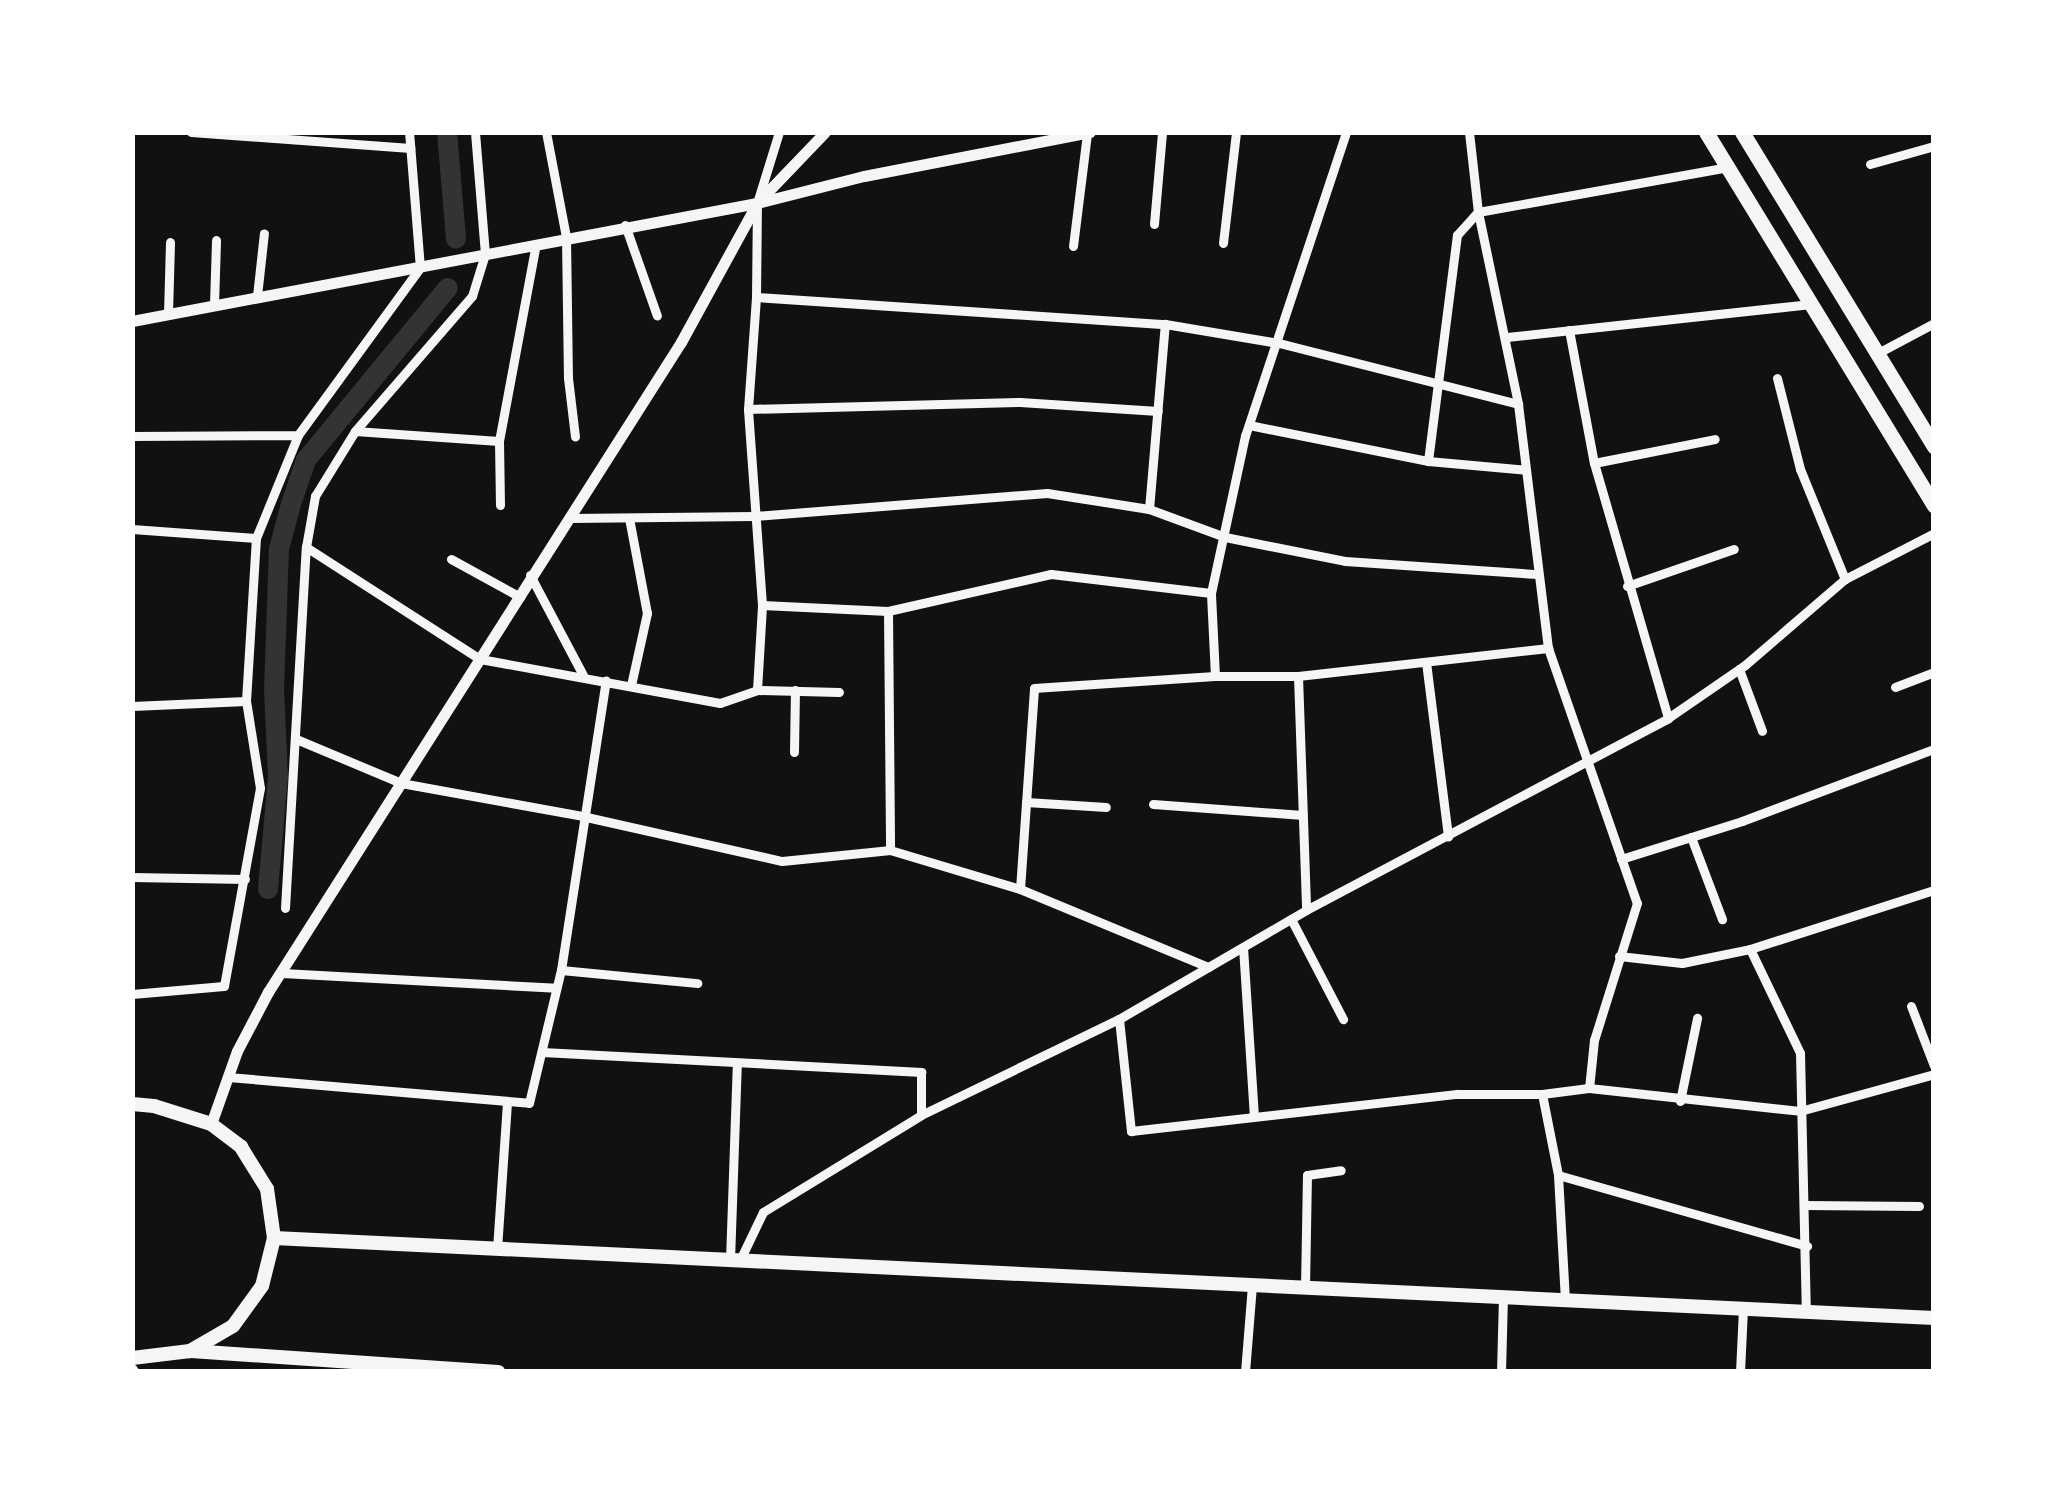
<!DOCTYPE html>
<html>
<head>
<meta charset="utf-8">
<style>
  body { margin:0 }
  #map { position:relative; width:2066px; height:1504px; overflow:hidden; background:#111; font-family:"Alegreya Sans",sans-serif }
  div>[style] { position:absolute }
  [style*='--x'] { left:calc(var(--x)*1px); top:calc(var(--y)*1px); width:calc(var(--w)*1px); rotate:calc(var(--a)*1deg) }
  .canal>* { height:20px; margin:-10px; padding:0 10px; transform-origin:10px; border-radius:10px; background:#333 }
  .minor>* { height:9px; margin:-4.5px; padding:0 4.5px; transform-origin:4.5px; border-radius:4.5px; background:#f5f5f5 }
  .tertiary>* { height:11px; margin:-5.5px; padding:0 5.5px; transform-origin:5.5px; border-radius:5.5px; background:#f5f5f5 }
  .secondary>* { height:14px; margin:-7px; padding:0 7px; transform-origin:7px; border-radius:7px; background:#f5f5f5 }
  .primary>* { height:15px; margin:-7.5px; padding:0 7.5px; transform-origin:7.5px; border-radius:7.5px; background:#f5f5f5 }
  span { translate:-50% -50%; white-space:nowrap; text-align:center; line-height:1.15; -webkit-text-stroke:9px #fff; paint-order:stroke }
  .frame { position:absolute; inset:0; border:135px solid #fff; pointer-events:none }
</style>
</head>
<body>
<div id="map">
  <div class="canal">
    <i style="--x:447;--y:132;--w:107;--a:85.2"></i>
    <i style="--x:268;--y:889;--w:112;--a:-84.9"></i>
    <i style="--x:278;--y:777;--w:87;--a:-92.6"></i>
    <i style="--x:274;--y:690;--w:141;--a:-88"></i>
    <i style="--x:279;--y:549;--w:47;--a:-75.1"></i>
    <i style="--x:291;--y:504;--w:46;--a:-71.2"></i>
    <i style="--x:306;--y:460;--w:223;--a:-50.5"></i>
  </div>
  <div class="minor">
    <i style="--x:191;--y:132;--w:220;--a:4.2"></i>
    <i style="--x:546;--y:132;--w:107;--a:79.2"></i>
    <i style="--x:566;--y:237;--w:141;--a:89.2"></i>
    <i style="--x:568;--y:378;--w:59;--a:83.2"></i>
    <i style="--x:1469;--y:132;--w:81;--a:83.6"></i>
    <i style="--x:1478;--y:212;--w:196;--a:78.2"></i>
    <i style="--x:1518;--y:404;--w:246;--a:83"></i>
    <i style="--x:1548;--y:648;--w:270;--a:70.8"></i>
    <i style="--x:1637;--y:903;--w:144;--a:107.4"></i>
    <i style="--x:1594;--y:1040;--w:48;--a:95.9"></i>
    <i style="--x:1870;--y:164;--w:66;--a:-15.7"></i>
    <i style="--x:1154;--y:224;--w:92;--a:-85"></i>
    <i style="--x:625;--y:225;--w:96;--a:70.6"></i>
    <i style="--x:1223;--y:243;--w:112;--a:-83.3"></i>
    <i style="--x:1073;--y:246;--w:114;--a:-82.9"></i>
    <i style="--x:257;--y:296;--w:63;--a:-83.7"></i>
    <i style="--x:756;--y:297;--w:410;--a:3.8"></i>
    <i style="--x:1165;--y:324;--w:116;--a:9.5"></i>
    <i style="--x:1279;--y:343;--w:247;--a:14.3"></i>
    <i style="--x:214;--y:305;--w:65;--a:-88.2"></i>
    <i style="--x:168;--y:314;--w:72;--a:-88.4"></i>
    <i style="--x:1569;--y:330;--w:135;--a:79.4"></i>
    <i style="--x:1594;--y:463;--w:266;--a:73.8"></i>
    <i style="--x:1507;--y:337;--w:308;--a:-6.2"></i>
    <i style="--x:1876;--y:354;--w:66;--a:-28.1"></i>
    <i style="--x:1777;--y:378;--w:94;--a:75.8"></i>
    <i style="--x:1800;--y:469;--w:119;--a:67.8"></i>
    <i style="--x:748;--y:409;--w:272;--a:-1.5"></i>
    <i style="--x:1020;--y:402;--w:138;--a:3.7"></i>
    <i style="--x:1249;--y:425;--w:183;--a:11.4"></i>
    <i style="--x:1428;--y:461;--w:98;--a:5.2"></i>
    <i style="--x:355;--y:431;--w:144;--a:4"></i>
    <i style="--x:132;--y:436;--w:166;--a:-0.3"></i>
    <i style="--x:1428;--y:461;--w:228;--a:-82.7"></i>
    <i style="--x:1457;--y:235;--w:31;--a:-48"></i>
    <i style="--x:1478;--y:212;--w:253;--a:-10.2"></i>
    <i style="--x:1594;--y:463;--w:123;--a:-11.2"></i>
    <i style="--x:500;--y:505;--w:64;--a:-90.9"></i>
    <i style="--x:499;--y:441;--w:200;--a:-79.4"></i>
    <i style="--x:1149;--y:509;--w:186;--a:-85.1"></i>
    <i style="--x:571;--y:518;--w:184;--a:-0.6"></i>
    <i style="--x:755;--y:516;--w:293;--a:-4.5"></i>
    <i style="--x:1047;--y:493;--w:103;--a:8.9"></i>
    <i style="--x:1149;--y:509;--w:81;--a:20.2"></i>
    <i style="--x:1225;--y:537;--w:122;--a:11.3"></i>
    <i style="--x:1345;--y:561;--w:193;--a:3.9"></i>
    <i style="--x:629;--y:518;--w:97;--a:79.3"></i>
    <i style="--x:647;--y:613;--w:74;--a:102.5"></i>
    <i style="--x:132;--y:529;--w:124;--a:4.2"></i>
    <i style="--x:306;--y:547;--w:207;--a:32.8"></i>
    <i style="--x:480;--y:659;--w:244;--a:10.4"></i>
    <i style="--x:720;--y:703;--w:39;--a:-19"></i>
    <i style="--x:757;--y:690;--w:82;--a:1.4"></i>
    <i style="--x:451;--y:559;--w:79;--a:28.8"></i>
    <i style="--x:530;--y:575;--w:113;--a:62.1"></i>
    <i style="--x:1627;--y:586;--w:113;--a:-19.1"></i>
    <i style="--x:762;--y:605;--w:126;--a:2.7"></i>
    <i style="--x:888;--y:611;--w:167;--a:-12.8"></i>
    <i style="--x:1051;--y:574;--w:161;--a:6.8"></i>
    <i style="--x:888;--y:611;--w:239;--a:89.5"></i>
    <i style="--x:1426;--y:662;--w:176;--a:82.8"></i>
    <i style="--x:1739;--y:669;--w:66;--a:69.6"></i>
    <i style="--x:1215;--y:676;--w:83;--a:-92.8"></i>
    <i style="--x:1211;--y:593;--w:161;--a:-77.8"></i>
    <i style="--x:1245;--y:436;--w:320;--a:-71.6"></i>
    <i style="--x:1298;--y:676;--w:234;--a:88"></i>
    <i style="--x:1895;--y:687;--w:42;--a:-21"></i>
    <i style="--x:757;--y:690;--w:85;--a:-86.6"></i>
    <i style="--x:762;--y:605;--w:196;--a:-94.1"></i>
    <i style="--x:748;--y:409;--w:112;--a:-85.9"></i>
    <i style="--x:756;--y:297;--w:94;--a:-89.4"></i>
    <i style="--x:757;--y:203;--w:74;--a:-72.8"></i>
    <i style="--x:132;--y:706;--w:114;--a:-2.5"></i>
    <i style="--x:296;--y:739;--w:114;--a:22.7"></i>
    <i style="--x:401;--y:783;--w:184;--a:10.3"></i>
    <i style="--x:582;--y:816;--w:205;--a:12.7"></i>
    <i style="--x:782;--y:861;--w:109;--a:-5.8"></i>
    <i style="--x:890;--y:850;--w:136;--a:16.7"></i>
    <i style="--x:1020;--y:889;--w:204;--a:22.5"></i>
    <i style="--x:794;--y:752;--w:62;--a:-89.1"></i>
    <i style="--x:1026;--y:802;--w:80;--a:3.6"></i>
    <i style="--x:1153;--y:804;--w:150;--a:4.2"></i>
    <i style="--x:1691;--y:837;--w:88;--a:69.3"></i>
    <i style="--x:1621;--y:859;--w:127;--a:-17.4"></i>
    <i style="--x:1742;--y:821;--w:205;--a:-20.6"></i>
    <i style="--x:132;--y:877;--w:113;--a:1"></i>
    <i style="--x:1020;--y:889;--w:201;--a:-86"></i>
    <i style="--x:1034;--y:688;--w:181;--a:-3.8"></i>
    <i style="--x:1215;--y:676;--w:83;--a:0"></i>
    <i style="--x:1298;--y:676;--w:252;--a:-6.4"></i>
    <i style="--x:285;--y:908;--w:362;--a:-86.7"></i>
    <i style="--x:306;--y:547;--w:52;--a:-80"></i>
    <i style="--x:315;--y:496;--w:76;--a:-58.4"></i>
    <i style="--x:355;--y:431;--w:179;--a:-49.1"></i>
    <i style="--x:472;--y:296;--w:44;--a:-72.8"></i>
    <i style="--x:485;--y:254;--w:122;--a:-94.7"></i>
    <i style="--x:1291;--y:919;--w:113;--a:62.5"></i>
    <i style="--x:1243;--y:947;--w:170;--a:86.3"></i>
    <i style="--x:1750;--y:949;--w:115;--a:64.3"></i>
    <i style="--x:1800;--y:1053;--w:258;--a:88.7"></i>
    <i style="--x:1619;--y:956;--w:63;--a:6.3"></i>
    <i style="--x:1682;--y:963;--w:69;--a:-11.6"></i>
    <i style="--x:1750;--y:949;--w:193;--a:-17.8"></i>
    <i style="--x:561;--y:970;--w:137;--a:5.5"></i>
    <i style="--x:282;--y:973;--w:274;--a:3.1"></i>
    <i style="--x:132;--y:994;--w:92;--a:-5"></i>
    <i style="--x:224;--y:986;--w:201;--a:-79.7"></i>
    <i style="--x:260;--y:788;--w:88;--a:-99.1"></i>
    <i style="--x:246;--y:701;--w:163;--a:-86.5"></i>
    <i style="--x:256;--y:538;--w:111;--a:-67.8"></i>
    <i style="--x:298;--y:435;--w:207;--a:-53.9"></i>
    <i style="--x:420;--y:268;--w:136;--a:-94.6"></i>
    <i style="--x:1911;--y:1006;--w:64;--a:69"></i>
    <i style="--x:1119;--y:1019;--w:113;--a:83.9"></i>
    <i style="--x:1131;--y:1131;--w:328;--a:-6.5"></i>
    <i style="--x:1457;--y:1094;--w:85;--a:0"></i>
    <i style="--x:1542;--y:1094;--w:47;--a:-7.3"></i>
    <i style="--x:1589;--y:1088;--w:212;--a:6.2"></i>
    <i style="--x:1800;--y:1111;--w:139;--a:-15.4"></i>
    <i style="--x:542;--y:1052;--w:380;--a:3"></i>
    <i style="--x:921;--y:1072;--w:43;--a:90"></i>
    <i style="--x:228;--y:1077;--w:302;--a:4.9"></i>
    <i style="--x:529;--y:1103;--w:137;--a:-76.5"></i>
    <i style="--x:561;--y:970;--w:293;--a:-81.2"></i>
    <i style="--x:1542;--y:1094;--w:83;--a:78.8"></i>
    <i style="--x:1558;--y:1175;--w:125;--a:86.8"></i>
    <i style="--x:1680;--y:1101;--w:85;--a:-78.4"></i>
    <i style="--x:1558;--y:1175;--w:259;--a:15.9"></i>
    <i style="--x:1804;--y:1205;--w:115;--a:0.5"></i>
    <i style="--x:497;--y:1249;--w:145;--a:-86.1"></i>
    <i style="--x:730;--y:1260;--w:197;--a:-88"></i>
    <i style="--x:740;--y:1260;--w:53;--a:-64.4"></i>
    <i style="--x:763;--y:1212;--w:185;--a:-31.5"></i>
    <i style="--x:921;--y:1115;--w:220;--a:-25.9"></i>
    <i style="--x:1119;--y:1019;--w:216;--a:-30.2"></i>
    <i style="--x:1306;--y:910;--w:410;--a:-27.9"></i>
    <i style="--x:1668;--y:718;--w:93;--a:-34.5"></i>
    <i style="--x:1745;--y:665;--w:132;--a:-40.7"></i>
    <i style="--x:1845;--y:579;--w:100;--a:-27.3"></i>
    <i style="--x:1305;--y:1288;--w:113;--a:-89"></i>
    <i style="--x:1307;--y:1175;--w:34;--a:-8"></i>
    <i style="--x:132;--y:1368;--w:5;--a:53"></i>
    <i style="--x:1245;--y:1372;--w:87;--a:-85.4"></i>
    <i style="--x:1501;--y:1372;--w:75;--a:-88.5"></i>
    <i style="--x:1740;--y:1372;--w:64;--a:-87.3"></i>
  </div>
  <div class="tertiary">
    <i style="--x:132;--y:321;--w:636;--a:-10.69"></i>
    <i style="--x:757;--y:203;--w:110;--a:-14.2"></i>
    <i style="--x:864;--y:176;--w:230;--a:-11"></i>
    <i style="--x:211;--y:1124;--w:77;--a:-70.4"></i>
    <i style="--x:237;--y:1051;--w:67;--a:-62.3"></i>
    <i style="--x:268;--y:992;--w:770;--a:-57.57"></i>
    <i style="--x:681;--y:342;--w:158;--a:-61.3"></i>
    <i style="--x:757;--y:203;--w:98;--a:-46.2"></i>
  </div>
  <div class="secondary">
    <i style="--x:132;--y:1104;--w:22;--a:5"></i>
    <i style="--x:154;--y:1106;--w:60;--a:17.5"></i>
    <i style="--x:211;--y:1124;--w:38;--a:37"></i>
    <i style="--x:241;--y:1147;--w:49;--a:58.2"></i>
    <i style="--x:267;--y:1189;--w:49;--a:81.9"></i>
    <i style="--x:274;--y:1238;--w:49;--a:104"></i>
    <i style="--x:262;--y:1286;--w:49;--a:125.9"></i>
    <i style="--x:233;--y:1326;--w:50;--a:149.8"></i>
    <i style="--x:190;--y:1351;--w:58;--a:173.1"></i>
    <i style="--x:274;--y:1238;--w:1662;--a:2.76"></i>
    <i style="--x:191;--y:1351;--w:308;--a:3.9"></i>
  </div>
  <div class="primary">
    <i style="--x:1706;--y:132;--w:438;--a:58.6"></i>
    <i style="--x:1742;--y:132;--w:369;--a:58.6"></i>
  </div>
  <div class="frame"></div>
</div>
</body>
</html>
